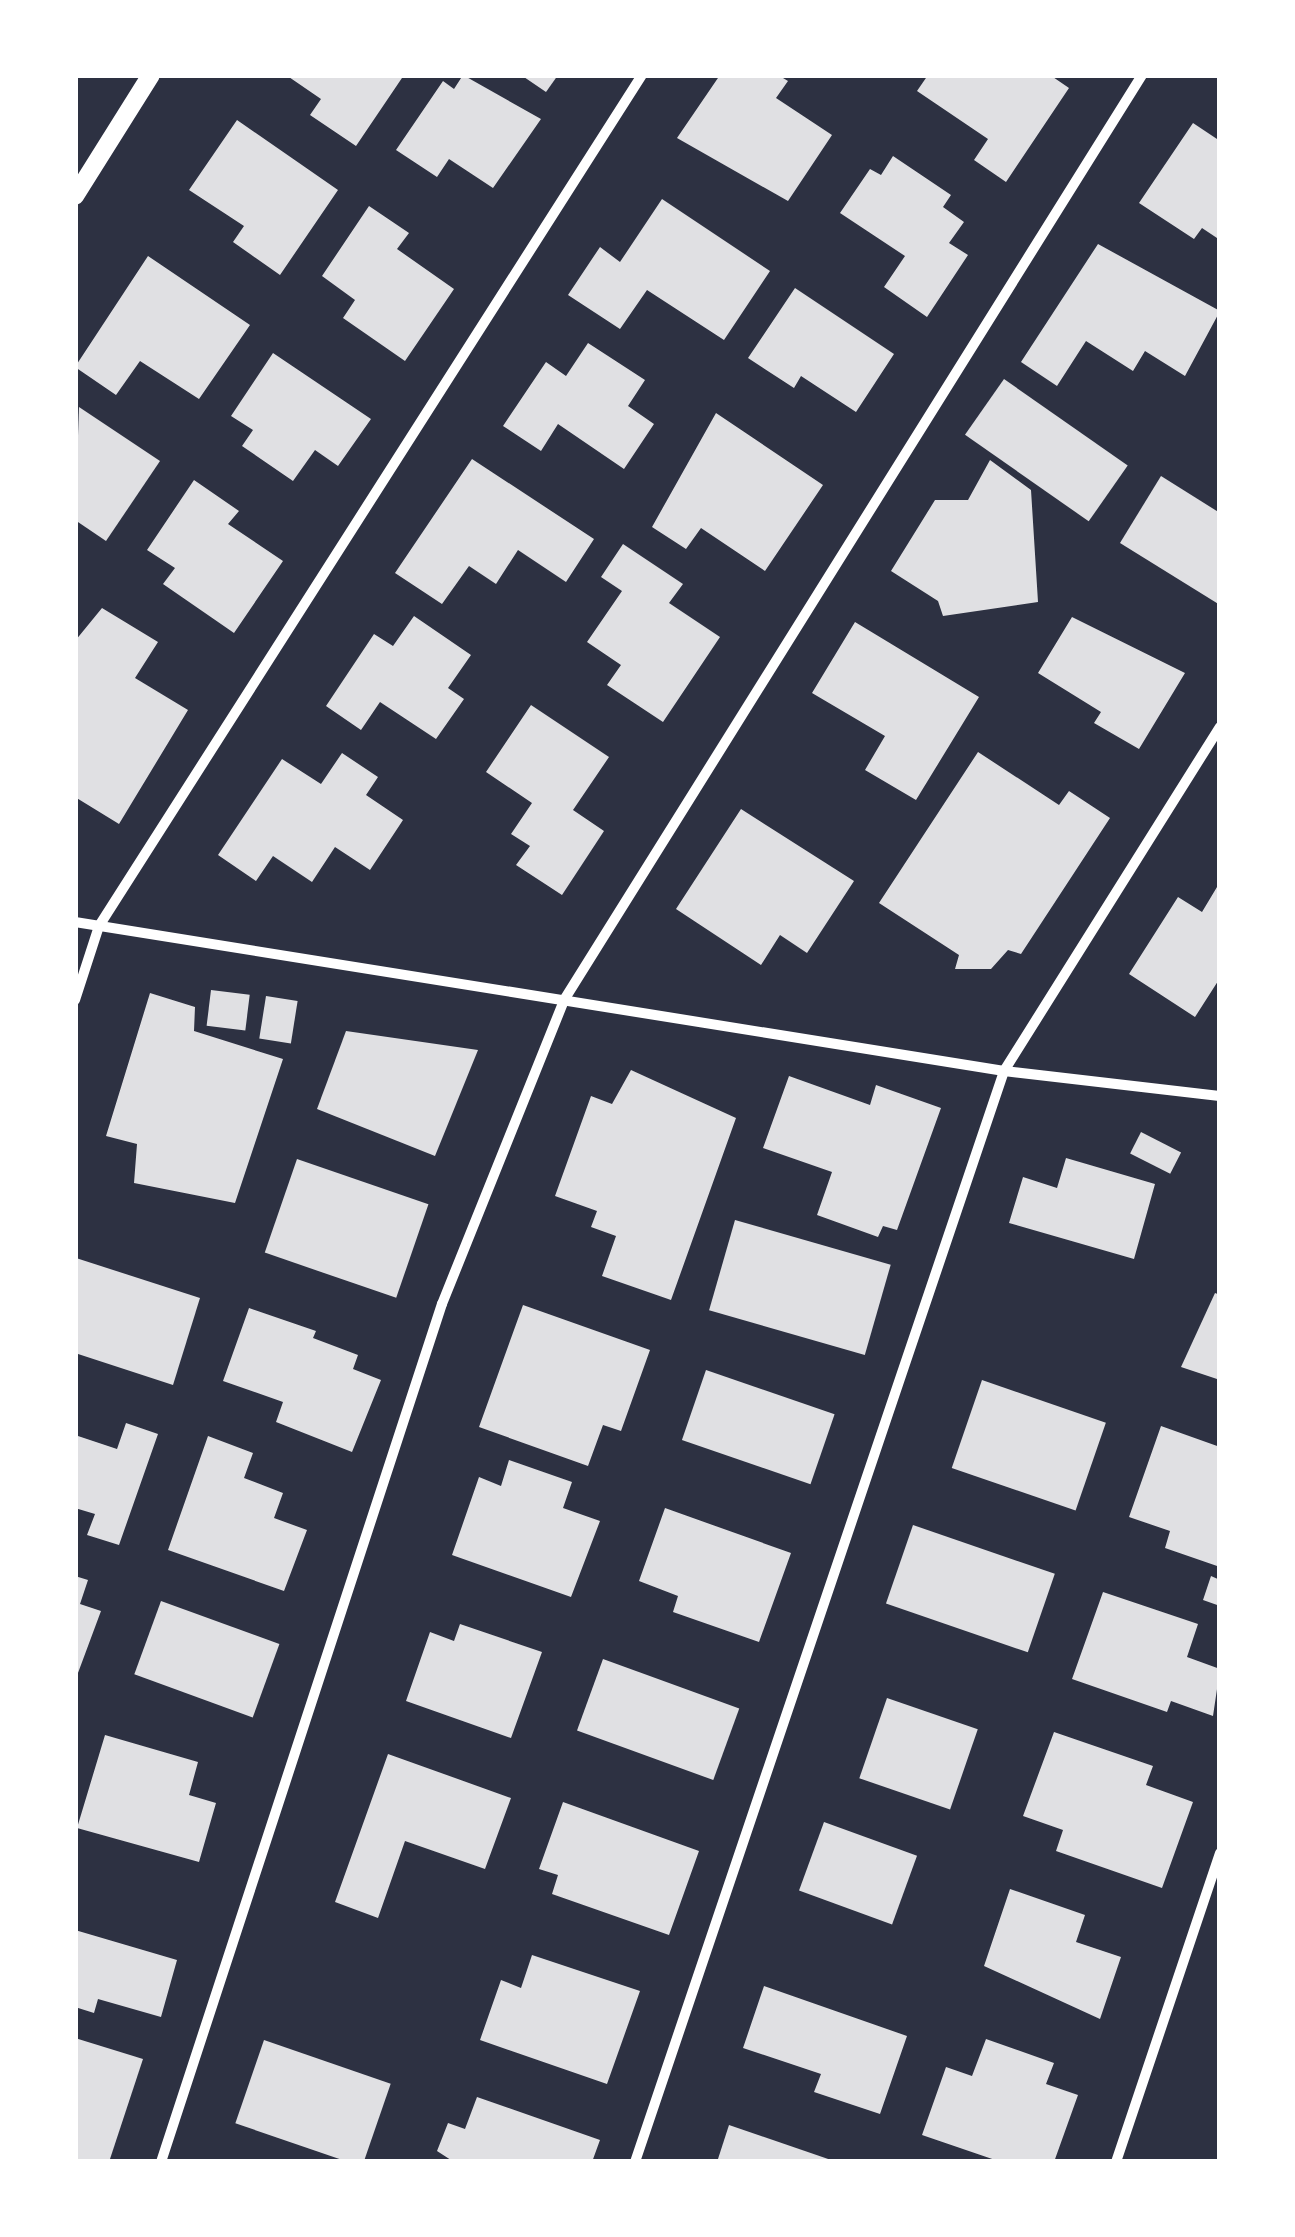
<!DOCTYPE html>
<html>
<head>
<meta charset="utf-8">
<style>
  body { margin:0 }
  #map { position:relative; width:1295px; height:2237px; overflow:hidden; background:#2d3142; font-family:Raleway,sans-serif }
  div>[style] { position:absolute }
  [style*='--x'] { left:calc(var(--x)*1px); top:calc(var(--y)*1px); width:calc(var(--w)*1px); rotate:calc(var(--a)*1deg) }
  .building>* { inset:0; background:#e0e0e3; transform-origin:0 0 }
  .minor>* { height:10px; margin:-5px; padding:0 5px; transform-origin:5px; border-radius:5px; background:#fff }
  .tertiary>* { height:18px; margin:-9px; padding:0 9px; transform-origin:9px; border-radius:9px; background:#fff }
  span { translate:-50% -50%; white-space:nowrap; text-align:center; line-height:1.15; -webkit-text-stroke:9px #fff; paint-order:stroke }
  .frame { position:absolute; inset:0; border:78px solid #fff; pointer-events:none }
</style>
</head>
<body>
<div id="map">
  <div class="building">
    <i style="clip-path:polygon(286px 75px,404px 75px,356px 146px,310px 115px,321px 99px)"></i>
    <i style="clip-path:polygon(463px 75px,541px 119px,493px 188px,449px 159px,437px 177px,396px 150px,443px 81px,454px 89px)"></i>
    <i style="clip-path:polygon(521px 75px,558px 75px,546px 92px)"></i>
    <i style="clip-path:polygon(720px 75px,778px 75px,788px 81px,776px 98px,832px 135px,788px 201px,677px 138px)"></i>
    <i style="clip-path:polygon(928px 75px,1050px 75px,1069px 88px,1006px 182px,974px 160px,988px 139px,917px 91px)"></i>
    <i style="clip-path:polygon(237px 120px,338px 190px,280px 275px,233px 242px,244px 226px,189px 190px)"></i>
    <i style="clip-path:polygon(1193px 123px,1220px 141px,1220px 240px,1202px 228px,1194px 239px,1139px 203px)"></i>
    <i style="clip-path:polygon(893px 156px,951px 195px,943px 207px,964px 222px,949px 243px,968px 255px,927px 317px,884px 287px,905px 256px,840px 213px,870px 169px,881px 175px)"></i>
    <i style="clip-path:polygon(662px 199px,770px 271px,724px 340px,647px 290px,620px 329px,568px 295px,600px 247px,620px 262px)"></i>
    <i style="clip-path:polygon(369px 206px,409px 233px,397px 249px,454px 289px,405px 361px,343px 318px,355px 300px,322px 276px)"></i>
    <i style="clip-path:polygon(1098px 244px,1220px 311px,1185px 376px,1145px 351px,1133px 371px,1086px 341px,1057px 386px,1021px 362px)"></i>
    <i style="clip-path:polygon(148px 256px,250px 325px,199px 399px,140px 361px,116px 395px,75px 367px)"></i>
    <i style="clip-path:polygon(795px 288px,894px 354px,856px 412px,801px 376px,794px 388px,748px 358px)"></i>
    <i style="clip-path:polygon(588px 343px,645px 380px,628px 406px,654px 424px,624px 469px,558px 424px,541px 451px,503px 426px,546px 362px,566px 376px)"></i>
    <i style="clip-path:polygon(273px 353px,371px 419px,338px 466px,315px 450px,293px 481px,242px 446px,253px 430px,231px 416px)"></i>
    <i style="left:1004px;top:379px;width:151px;height:68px;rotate:35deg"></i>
    <i style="clip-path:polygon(79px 407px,160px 461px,106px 541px,75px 520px)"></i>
    <i style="clip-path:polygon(716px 413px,823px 485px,765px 571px,701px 528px,686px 549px,652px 527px)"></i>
    <i style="clip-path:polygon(472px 459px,594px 539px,566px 582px,518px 550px,496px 584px,469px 566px,442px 604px,395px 573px)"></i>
    <i style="clip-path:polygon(990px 460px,1031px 490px,1038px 602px,943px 616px,938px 601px,891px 571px,935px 500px,968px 500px)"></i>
    <i style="clip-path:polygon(1161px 476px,1220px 513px,1220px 605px,1120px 543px)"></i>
    <i style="clip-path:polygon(194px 480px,239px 511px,228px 524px,283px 561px,234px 633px,163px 584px,175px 568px,147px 550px)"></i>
    <i style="clip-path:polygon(623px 544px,683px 584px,669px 603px,720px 637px,663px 722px,607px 685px,621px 665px,587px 642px,622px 591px,601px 577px)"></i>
    <i style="clip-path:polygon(102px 608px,158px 642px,135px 678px,188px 710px,119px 824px,75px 797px,75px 641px)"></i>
    <i style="clip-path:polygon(414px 616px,471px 655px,448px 688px,464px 699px,436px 739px,380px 702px,361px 730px,326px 706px,374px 634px,393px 646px)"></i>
    <i style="clip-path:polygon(1072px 617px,1185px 673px,1139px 749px,1094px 723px,1101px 712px,1038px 673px)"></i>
    <i style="clip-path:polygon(855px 622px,979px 697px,916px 800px,865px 770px,885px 736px,812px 693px)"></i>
    <i style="clip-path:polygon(531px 705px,609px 757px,573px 810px,604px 831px,562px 895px,516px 865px,530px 846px,511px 834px,532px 803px,486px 772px)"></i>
    <i style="clip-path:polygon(978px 752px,1059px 805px,1069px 791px,1110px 818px,1021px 954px,1008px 950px,991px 969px,955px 969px,959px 955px,879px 903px)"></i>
    <i style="clip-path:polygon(342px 753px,378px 777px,366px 795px,403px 820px,370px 870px,335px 847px,312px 882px,273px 856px,256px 881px,218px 855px,282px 759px,321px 784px)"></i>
    <i style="clip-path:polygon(741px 809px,854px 881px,807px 953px,780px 935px,761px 965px,676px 909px)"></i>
    <i style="clip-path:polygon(1220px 882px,1220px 978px,1195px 1017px,1129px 974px,1178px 897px,1202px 912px)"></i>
    <i style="left:211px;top:990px;width:39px;height:36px;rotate:7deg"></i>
    <i style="clip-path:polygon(150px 993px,195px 1007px,194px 1031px,283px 1059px,235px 1203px,134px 1183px,137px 1144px,106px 1136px)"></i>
    <i style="left:266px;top:996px;width:32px;height:43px;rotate:9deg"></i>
    <i style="clip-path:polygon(346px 1031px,478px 1050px,435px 1156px,317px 1109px)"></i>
    <i style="clip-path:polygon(631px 1070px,736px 1118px,671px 1300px,602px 1276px,616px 1236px,591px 1227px,597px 1211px,555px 1196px,591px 1096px,612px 1104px)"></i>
    <i style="clip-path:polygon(789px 1076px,870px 1105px,876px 1085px,941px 1108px,897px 1230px,883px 1226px,878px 1237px,817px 1215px,832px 1172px,763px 1148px)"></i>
    <i style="left:1141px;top:1132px;width:45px;height:24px;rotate:27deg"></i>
    <i style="clip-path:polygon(1066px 1158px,1155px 1184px,1134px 1259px,1009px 1223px,1023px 1177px,1057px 1188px)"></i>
    <i style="left:297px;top:1159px;width:139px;height:99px;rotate:19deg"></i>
    <i style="left:735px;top:1220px;width:162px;height:94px;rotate:16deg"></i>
    <i style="clip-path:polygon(76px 1258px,200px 1298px,173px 1385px,75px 1353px)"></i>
    <i style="clip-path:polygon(1215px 1293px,1220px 1295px,1220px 1380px,1181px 1367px)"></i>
    <i style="clip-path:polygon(523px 1305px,650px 1350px,621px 1431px,603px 1425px,588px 1466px,479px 1427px)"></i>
    <i style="clip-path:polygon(249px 1308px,316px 1331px,313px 1338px,358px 1355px,353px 1369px,381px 1380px,352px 1452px,276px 1422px,283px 1402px,223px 1381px)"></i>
    <i style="left:706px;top:1370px;width:136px;height:74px;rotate:19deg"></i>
    <i style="left:982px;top:1380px;width:131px;height:93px;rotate:19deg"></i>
    <i style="clip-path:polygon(126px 1423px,158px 1434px,119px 1545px,87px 1535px,95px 1514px,75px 1508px,75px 1435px,117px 1449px)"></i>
    <i style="clip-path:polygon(1161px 1426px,1220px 1447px,1220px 1567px,1165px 1548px,1170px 1531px,1129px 1517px)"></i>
    <i style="clip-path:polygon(208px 1436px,253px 1453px,244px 1478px,283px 1493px,274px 1518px,307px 1530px,284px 1591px,168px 1550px)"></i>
    <i style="clip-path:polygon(509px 1460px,572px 1482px,563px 1508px,600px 1521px,571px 1597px,452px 1555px,479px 1477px,501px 1486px)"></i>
    <i style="clip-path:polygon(665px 1508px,791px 1553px,759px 1642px,673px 1612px,678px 1596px,639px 1581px)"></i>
    <i style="left:913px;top:1525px;width:150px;height:83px;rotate:19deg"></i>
    <i style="clip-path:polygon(75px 1576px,88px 1580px,80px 1604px,101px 1611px,75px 1681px)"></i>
    <i style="clip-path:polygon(1211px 1576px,1220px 1580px,1220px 1606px,1203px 1600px)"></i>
    <i style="clip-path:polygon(1103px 1592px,1198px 1624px,1187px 1657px,1220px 1669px,1213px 1716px,1171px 1701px,1167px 1712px,1072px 1679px)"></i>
    <i style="left:161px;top:1601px;width:126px;height:78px;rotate:20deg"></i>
    <i style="clip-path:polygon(460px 1624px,542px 1652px,511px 1738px,406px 1701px,430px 1632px,454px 1641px)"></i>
    <i style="left:603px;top:1659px;width:145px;height:76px;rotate:20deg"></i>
    <i style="left:887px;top:1698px;width:96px;height:85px;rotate:19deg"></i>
    <i style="clip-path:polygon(1054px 1732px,1153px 1766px,1146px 1785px,1193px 1802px,1162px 1888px,1056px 1851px,1063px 1830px,1023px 1816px)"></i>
    <i style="clip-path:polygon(105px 1735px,198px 1762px,189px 1795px,216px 1803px,199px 1862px,77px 1828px)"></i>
    <i style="clip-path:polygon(388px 1754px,511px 1798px,485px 1869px,405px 1841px,378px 1918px,335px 1902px)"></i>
    <i style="clip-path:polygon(563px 1802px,699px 1851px,669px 1935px,552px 1894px,558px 1875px,539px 1869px)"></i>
    <i style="left:824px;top:1822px;width:99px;height:73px;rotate:20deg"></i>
    <i style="clip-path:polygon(1010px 1889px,1085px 1915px,1076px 1942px,1121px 1957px,1100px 2019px,984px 1966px)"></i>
    <i style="clip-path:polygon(75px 1930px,177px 1960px,161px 2017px,98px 1999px,94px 2013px,75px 2007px)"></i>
    <i style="clip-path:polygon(532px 1955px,640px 1991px,607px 2084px,480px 2040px,501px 1980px,521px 1988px)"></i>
    <i style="clip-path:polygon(764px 1986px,907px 2036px,880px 2114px,814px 2092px,821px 2074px,743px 2048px)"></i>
    <i style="clip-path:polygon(75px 2038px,143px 2059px,109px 2162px,75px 2162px)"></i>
    <i style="clip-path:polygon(986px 2039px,1054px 2063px,1046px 2084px,1078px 2095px,1054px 2162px,1001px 2162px,922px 2135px,946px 2067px,972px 2076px)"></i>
    <i style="left:264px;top:2040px;width:134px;height:88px;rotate:19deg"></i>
    <i style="clip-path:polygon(477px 2097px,600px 2140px,592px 2162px,454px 2162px,437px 2151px,448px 2123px,465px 2129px)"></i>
    <i style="clip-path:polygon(729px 2125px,834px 2161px,833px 2162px,717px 2162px)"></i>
  </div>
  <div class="minor">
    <i style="--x:75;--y:922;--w:941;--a:9.11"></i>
    <i style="--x:1004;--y:1071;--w:217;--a:6.6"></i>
    <i style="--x:75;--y:1000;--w:78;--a:-72"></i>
    <i style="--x:99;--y:926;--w:1009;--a:-57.46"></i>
    <i style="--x:161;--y:2162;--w:903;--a:-71.87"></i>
    <i style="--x:442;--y:1304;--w:328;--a:-68.1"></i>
    <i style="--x:564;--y:1000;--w:1091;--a:-58"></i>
    <i style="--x:635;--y:2162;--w:1152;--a:-71.31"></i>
    <i style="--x:1004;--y:1071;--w:406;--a:-57.9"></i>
    <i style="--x:1116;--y:2162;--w:326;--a:-71.4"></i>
  </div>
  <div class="tertiary">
    <i style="--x:75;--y:196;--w:143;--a:-57.9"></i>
  </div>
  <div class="frame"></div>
</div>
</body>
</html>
